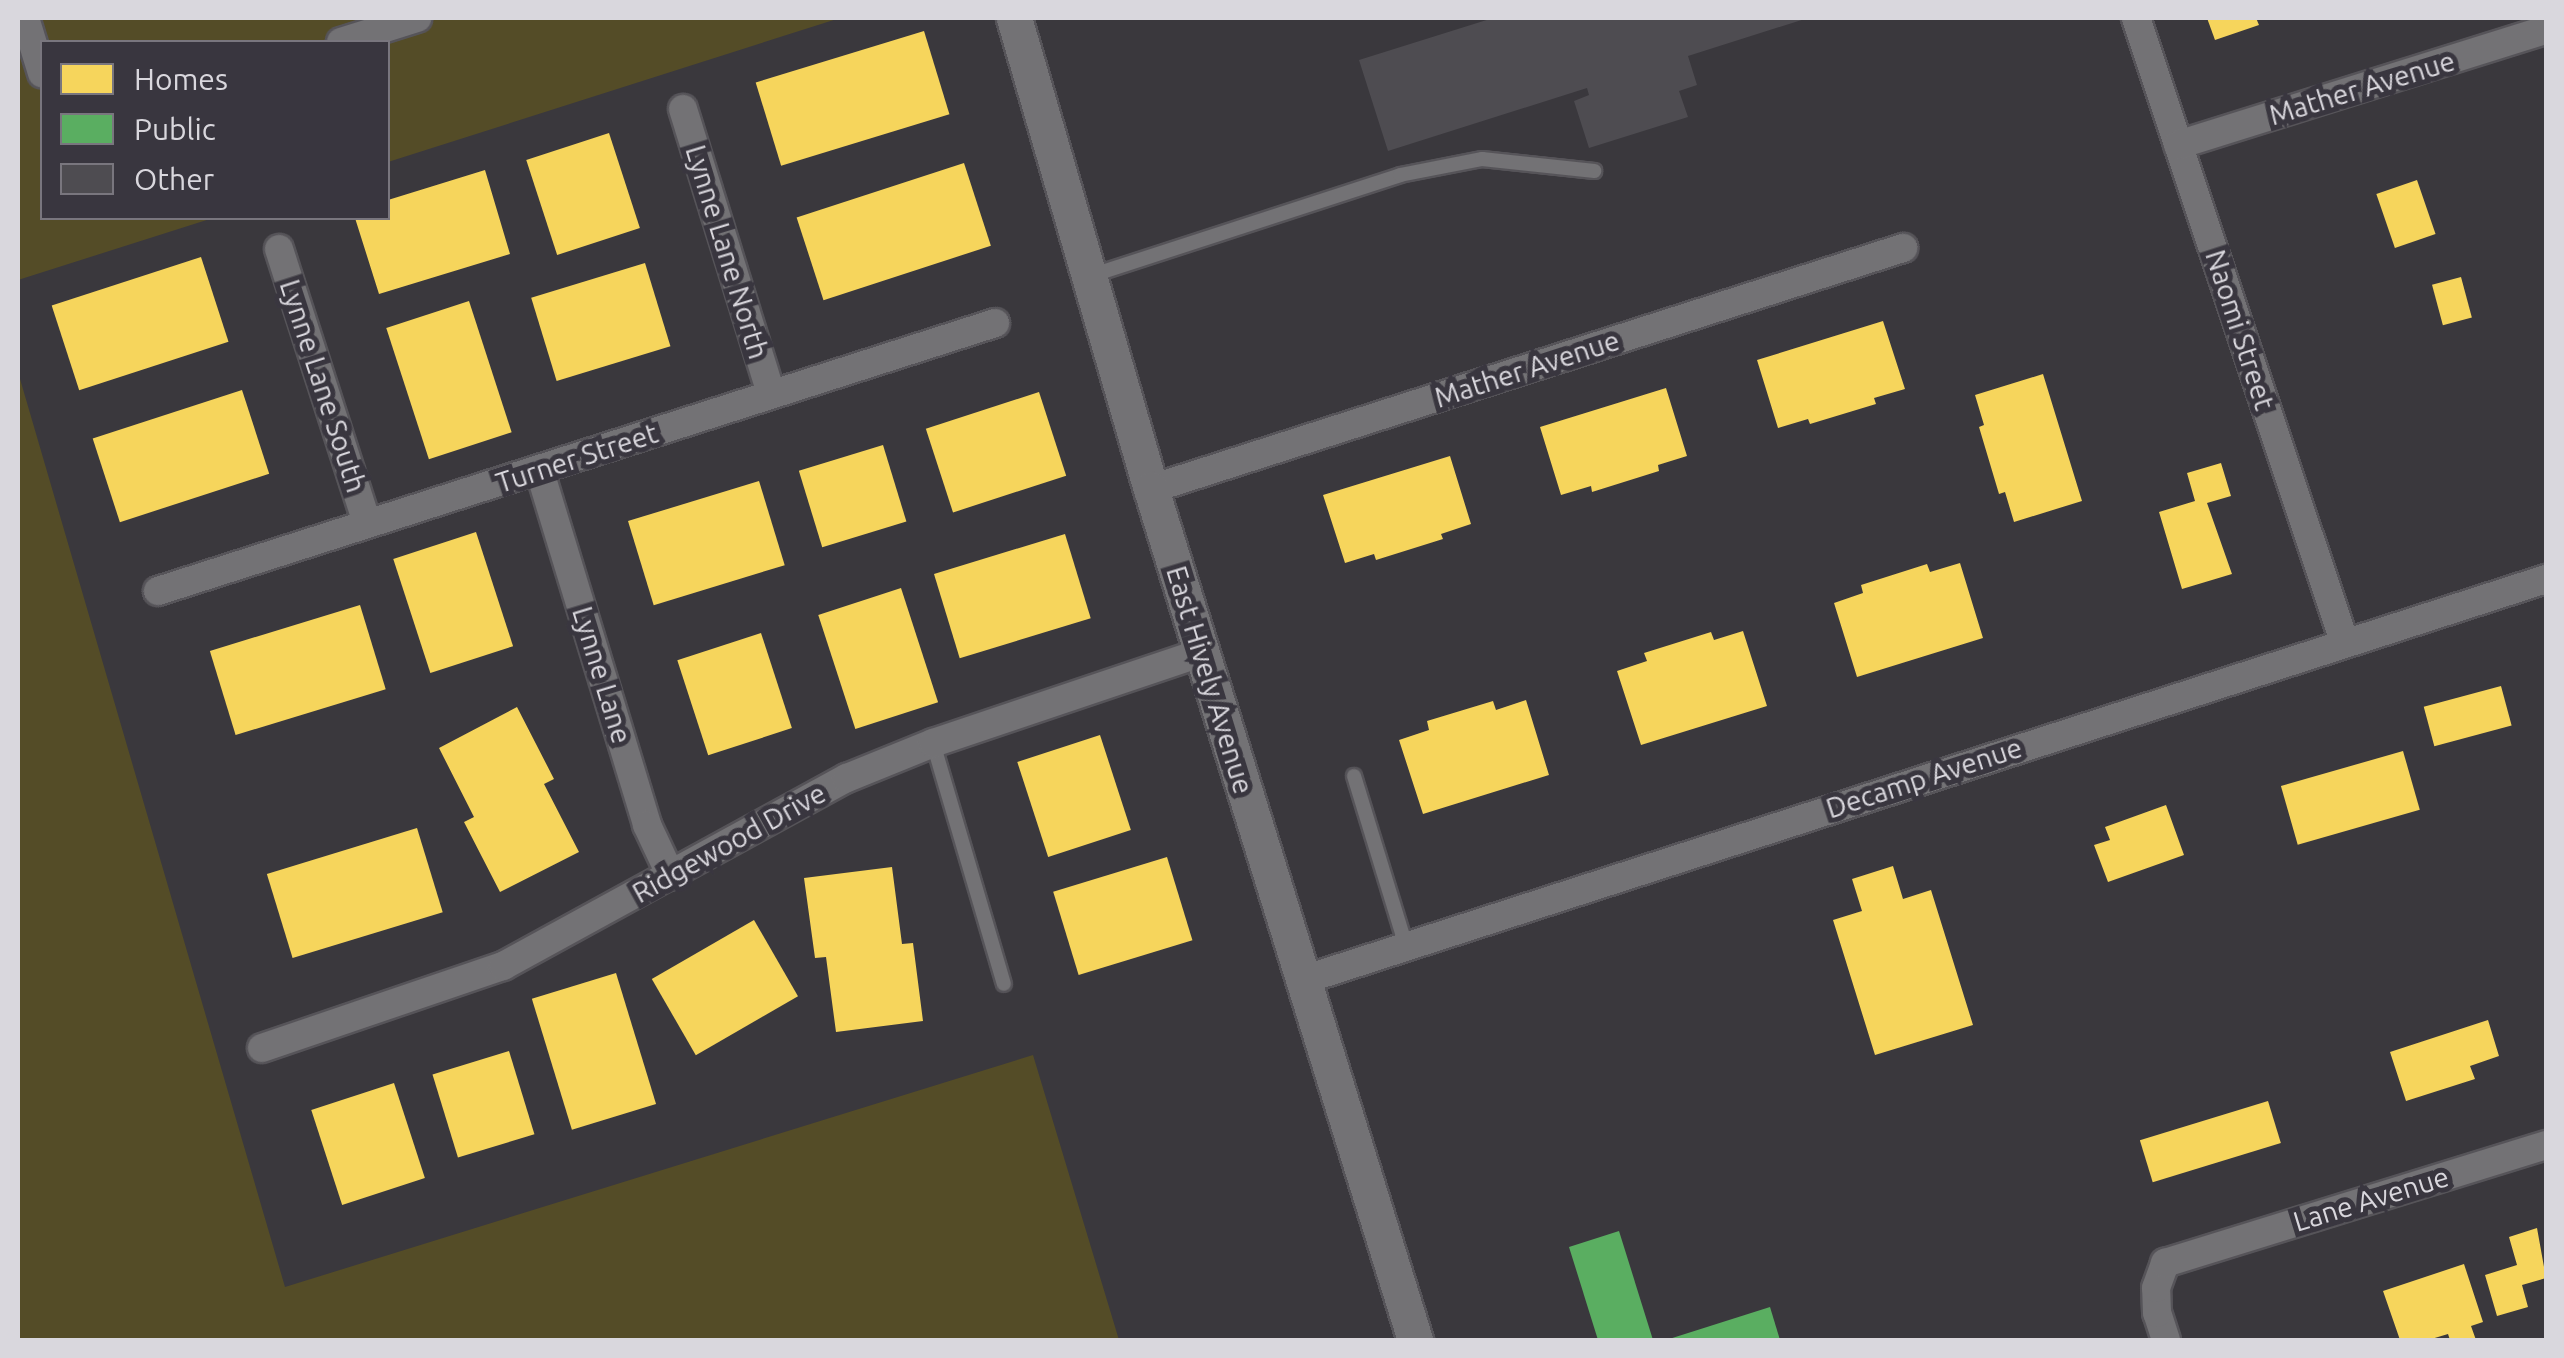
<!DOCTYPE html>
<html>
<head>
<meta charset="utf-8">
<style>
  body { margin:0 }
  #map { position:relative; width:2564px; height:1358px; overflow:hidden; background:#3a383d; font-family:Ubuntu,sans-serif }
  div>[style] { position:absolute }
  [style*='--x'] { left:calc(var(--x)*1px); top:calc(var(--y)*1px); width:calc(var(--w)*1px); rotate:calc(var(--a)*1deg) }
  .green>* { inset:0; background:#544c27 }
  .homes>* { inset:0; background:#f6d55c; transform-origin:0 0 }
  .public>* { inset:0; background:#5aae61 }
  .building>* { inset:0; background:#4e4c51 }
  .roads { filter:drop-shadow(2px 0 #565459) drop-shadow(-2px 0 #565459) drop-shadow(0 2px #565459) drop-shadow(0 -2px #565459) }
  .service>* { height:14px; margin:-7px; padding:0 7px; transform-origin:7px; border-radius:7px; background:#737275 }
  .minor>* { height:28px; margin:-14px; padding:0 14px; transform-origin:14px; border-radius:14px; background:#737275 }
  .tertiary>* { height:35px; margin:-17.5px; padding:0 17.5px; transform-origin:17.5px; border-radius:17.5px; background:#737275 }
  span { translate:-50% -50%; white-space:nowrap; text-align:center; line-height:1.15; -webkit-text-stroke:10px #39363f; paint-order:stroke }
  .street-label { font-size:28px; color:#d9d7dd }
  .frame { position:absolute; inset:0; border:20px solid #d9d7dd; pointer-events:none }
  .legend { position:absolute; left:40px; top:40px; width:350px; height:180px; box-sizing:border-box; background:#39363f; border:2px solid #79767e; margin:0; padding:12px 18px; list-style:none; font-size:30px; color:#d9d7dd }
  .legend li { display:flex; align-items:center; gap:20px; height:50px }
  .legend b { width:50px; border:2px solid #79767e }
</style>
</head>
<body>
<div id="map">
  <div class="green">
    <i style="clip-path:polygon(18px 18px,840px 18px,388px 162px,388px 42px,42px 42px,42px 218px,213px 218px,18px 280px)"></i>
    <i style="clip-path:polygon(18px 372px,285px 1287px,1033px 1055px,1119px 1340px,18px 1340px)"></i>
  </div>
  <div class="homes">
    <i style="clip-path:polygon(2207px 18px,2256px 18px,2259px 25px,2215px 40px)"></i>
    <i style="left:924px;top:31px;width:87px;height:176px;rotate:73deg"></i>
    <i style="left:609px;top:133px;width:100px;height:87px;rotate:72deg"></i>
    <i style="left:964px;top:163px;width:87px;height:176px;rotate:72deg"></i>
    <i style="clip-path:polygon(485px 170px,510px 254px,379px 294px,355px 218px,388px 218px,388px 200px)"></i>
    <i style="left:2417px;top:180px;width:57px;height:43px;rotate:71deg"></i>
    <i style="left:201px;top:257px;width:89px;height:157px;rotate:72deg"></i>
    <i style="left:645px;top:263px;width:87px;height:119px;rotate:73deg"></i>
    <i style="left:2461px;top:277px;width:42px;height:30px;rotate:75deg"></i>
    <i style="left:469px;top:301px;width:138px;height:87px;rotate:72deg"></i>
    <i style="clip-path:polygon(1883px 321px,1905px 389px,1874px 398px,1876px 404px,1810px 424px,1808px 419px,1778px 428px,1757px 360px)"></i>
    <i style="clip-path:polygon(2043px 374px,2082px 501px,2014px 522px,2005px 492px,1999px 494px,1979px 427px,1984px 425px,1975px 395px)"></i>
    <i style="clip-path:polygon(1666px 388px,1687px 456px,1658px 465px,1659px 471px,1592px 492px,1591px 486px,1561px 495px,1540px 427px)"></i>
    <i style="left:242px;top:390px;width:88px;height:157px;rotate:72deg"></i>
    <i style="left:1039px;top:392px;width:88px;height:119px;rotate:72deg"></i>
    <i style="left:883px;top:445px;width:80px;height:88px;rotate:73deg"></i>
    <i style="clip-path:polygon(1450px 456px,1471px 524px,1441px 534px,1443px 539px,1376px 560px,1374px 554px,1345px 563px,1323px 495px)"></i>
    <i style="clip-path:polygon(2221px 463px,2231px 496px,2207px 503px,2232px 574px,2182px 589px,2159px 512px,2195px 501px,2187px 473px)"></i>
    <i style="left:759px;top:481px;width:88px;height:137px;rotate:73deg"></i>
    <i style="left:476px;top:532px;width:120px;height:87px;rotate:72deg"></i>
    <i style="left:1065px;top:534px;width:88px;height:137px;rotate:73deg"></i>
    <i style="clip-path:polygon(1960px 563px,1983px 638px,1857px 677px,1834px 603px,1863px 593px,1861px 585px,1927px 564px,1930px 572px)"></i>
    <i style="left:901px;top:588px;width:120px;height:87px;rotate:72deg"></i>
    <i style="left:360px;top:605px;width:88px;height:157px;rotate:73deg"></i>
    <i style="clip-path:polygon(1743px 631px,1767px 706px,1641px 745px,1617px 671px,1647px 661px,1644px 653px,1711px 632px,1714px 640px)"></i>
    <i style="left:761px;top:633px;width:100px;height:88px;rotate:72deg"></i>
    <i style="left:2501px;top:686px;width:41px;height:80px;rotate:75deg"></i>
    <i style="clip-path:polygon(1526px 700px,1549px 775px,1423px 814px,1399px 740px,1429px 730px,1427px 721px,1493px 701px,1496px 710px)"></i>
    <i style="clip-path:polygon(517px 707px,554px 779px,544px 784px,579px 852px,500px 892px,464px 822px,474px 817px,439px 748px)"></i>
    <i style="left:1100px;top:735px;width:100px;height:87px;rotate:72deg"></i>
    <i style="left:2403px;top:751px;width:61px;height:127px;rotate:74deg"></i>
    <i style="clip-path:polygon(2166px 805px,2184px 855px,2108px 882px,2094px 845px,2110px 840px,2105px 827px)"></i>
    <i style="left:417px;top:828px;width:88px;height:157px;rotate:73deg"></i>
    <i style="left:1167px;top:857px;width:87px;height:119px;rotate:73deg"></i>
    <i style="clip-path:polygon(1893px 866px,1903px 899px,1931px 890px,1973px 1025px,1875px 1055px,1833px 920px,1862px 911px,1852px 879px)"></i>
    <i style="clip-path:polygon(892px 867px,902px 944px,913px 943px,923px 1021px,836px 1032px,826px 957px,815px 958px,804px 878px)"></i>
    <i style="left:754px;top:920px;width:88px;height:118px;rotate:60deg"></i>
    <i style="left:616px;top:973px;width:137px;height:88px;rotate:73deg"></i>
    <i style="clip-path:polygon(2488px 1020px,2499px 1056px,2470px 1066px,2475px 1079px,2406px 1101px,2390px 1052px)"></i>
    <i style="left:509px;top:1051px;width:87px;height:80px;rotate:73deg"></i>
    <i style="left:394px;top:1083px;width:100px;height:87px;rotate:72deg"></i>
    <i style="left:2268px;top:1101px;width:44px;height:134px;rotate:73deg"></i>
    <i style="clip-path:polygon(2537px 1228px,2546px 1278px,2522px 1285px,2528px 1307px,2497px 1316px,2485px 1275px,2517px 1265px,2509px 1237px)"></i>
    <i style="clip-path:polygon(2464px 1264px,2483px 1322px,2471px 1326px,2476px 1340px,2450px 1340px,2448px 1334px,2428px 1340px,2400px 1340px,2383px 1291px)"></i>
  </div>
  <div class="public">
    <i style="clip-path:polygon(1619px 1231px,1653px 1340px,1598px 1340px,1569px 1247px)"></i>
    <i style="clip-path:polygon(1770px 1307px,1780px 1340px,1666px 1340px)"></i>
  </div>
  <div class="building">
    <i style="clip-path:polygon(1493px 18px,1808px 18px,1688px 56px,1697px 85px,1679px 91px,1688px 117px,1589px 148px,1574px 101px,1589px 95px,1587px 88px,1388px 151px,1359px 60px)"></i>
  </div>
  <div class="roads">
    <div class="service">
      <i style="--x:1090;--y:276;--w:326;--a:-18"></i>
      <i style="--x:1400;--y:175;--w:84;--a:-11"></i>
      <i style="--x:1482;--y:159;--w:113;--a:6.1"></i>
      <i style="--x:933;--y:743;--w:251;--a:73.6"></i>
      <i style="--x:1354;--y:776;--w:178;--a:73"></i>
    </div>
    <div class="minor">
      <i style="--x:25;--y:18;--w:58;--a:72.8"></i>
      <i style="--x:2136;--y:18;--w:657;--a:71.54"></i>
      <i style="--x:341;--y:42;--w:80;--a:-17.5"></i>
      <i style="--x:683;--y:109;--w:298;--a:72.8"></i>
      <i style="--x:2178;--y:145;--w:386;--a:-17.4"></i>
      <i style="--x:279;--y:249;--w:288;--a:72.2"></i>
      <i style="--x:540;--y:472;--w:369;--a:73.1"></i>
      <i style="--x:647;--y:825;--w:56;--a:64.8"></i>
      <i style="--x:1151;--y:489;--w:790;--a:-17.77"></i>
      <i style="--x:158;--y:591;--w:879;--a:-17.75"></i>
      <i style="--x:1303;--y:980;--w:1306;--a:-17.88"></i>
      <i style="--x:262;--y:1048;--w:255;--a:-18.8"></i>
      <i style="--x:503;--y:966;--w:392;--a:-28.7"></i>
      <i style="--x:847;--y:778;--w:93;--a:-22.1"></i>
      <i style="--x:933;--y:743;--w:283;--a:-18.6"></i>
      <i style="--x:2166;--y:1340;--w:28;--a:-108"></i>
      <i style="--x:2157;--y:1313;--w:25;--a:-92"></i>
      <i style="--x:2156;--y:1288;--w:27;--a:-70"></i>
      <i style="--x:2165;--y:1263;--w:399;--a:-17.2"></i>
    </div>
    <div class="tertiary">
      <i style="--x:1014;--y:18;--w:491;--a:73.8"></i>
      <i style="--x:1151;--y:489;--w:891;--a:72.76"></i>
    </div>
  </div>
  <div class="street-label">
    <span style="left:2362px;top:88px;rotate:-17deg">Mather Avenue</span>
    <span style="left:727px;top:252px;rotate:73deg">Lynne Lane North</span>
    <span style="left:2240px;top:330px;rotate:72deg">Naomi Street</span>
    <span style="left:1527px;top:369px;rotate:-18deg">Mather Avenue</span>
    <span style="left:323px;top:386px;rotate:72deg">Lynne Lane South</span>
    <span style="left:577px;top:458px;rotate:-18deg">Turner Street</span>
    <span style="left:602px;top:675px;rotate:73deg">Lynne Lane</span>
    <span style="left:1210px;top:680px;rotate:73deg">East Hively Avenue</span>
    <span style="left:1924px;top:778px;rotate:-18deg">Decamp Avenue</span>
    <span style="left:729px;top:843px;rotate:-29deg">Ridgewood Drive</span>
    <span style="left:2371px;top:1199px;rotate:-17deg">Lane Avenue</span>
  </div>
  <div class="frame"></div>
  <ul class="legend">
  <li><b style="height:28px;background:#f6d55c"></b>Homes</li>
  <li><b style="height:28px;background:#5aae61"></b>Public</li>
  <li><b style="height:28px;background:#4e4c51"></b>Other</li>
  </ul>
</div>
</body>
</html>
